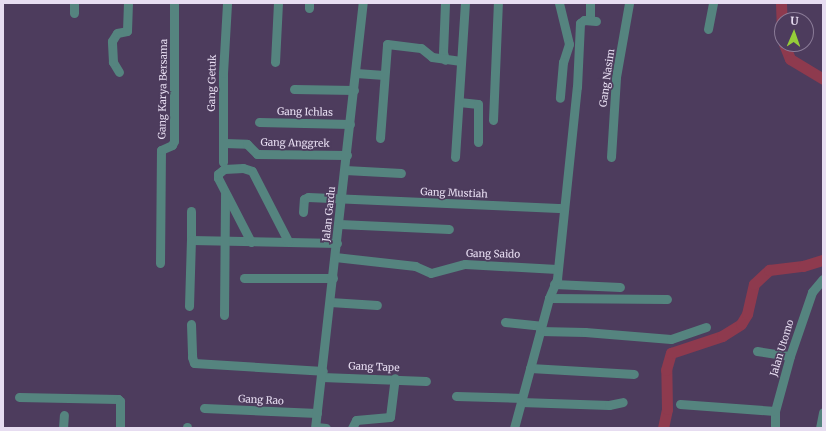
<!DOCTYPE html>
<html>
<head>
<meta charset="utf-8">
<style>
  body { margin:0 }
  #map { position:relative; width:826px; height:431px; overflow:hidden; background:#4d3c5d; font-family:Merriweather,serif }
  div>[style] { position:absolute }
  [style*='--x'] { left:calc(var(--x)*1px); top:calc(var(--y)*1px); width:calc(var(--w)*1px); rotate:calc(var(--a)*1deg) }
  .river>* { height:11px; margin:-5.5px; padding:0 5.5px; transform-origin:5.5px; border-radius:5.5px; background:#8e3a4e }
  .minor>* { height:9px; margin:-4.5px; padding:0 4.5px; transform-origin:4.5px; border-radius:4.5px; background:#55847f }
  span { translate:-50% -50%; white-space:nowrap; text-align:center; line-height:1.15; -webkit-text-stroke:3.5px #4d3c5d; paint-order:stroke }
  .street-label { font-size:10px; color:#e7ddf1 }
  .frame { position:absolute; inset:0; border:4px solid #e7ddf1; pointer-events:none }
  .north { position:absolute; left:774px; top:12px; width:40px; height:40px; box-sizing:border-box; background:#4d3c5d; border:1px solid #8b7c98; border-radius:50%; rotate:2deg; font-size:11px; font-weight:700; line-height:16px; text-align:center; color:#e7ddf1 }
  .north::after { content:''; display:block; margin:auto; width:14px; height:18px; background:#96cc39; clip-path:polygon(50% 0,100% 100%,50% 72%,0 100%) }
</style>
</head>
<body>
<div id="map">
  <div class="river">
    <i style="--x:781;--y:3;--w:32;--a:88"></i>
    <i style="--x:784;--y:44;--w:16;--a:68"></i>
    <i style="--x:790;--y:59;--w:39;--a:31"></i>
    <i style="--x:663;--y:428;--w:19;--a:-78"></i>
    <i style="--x:667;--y:409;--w:39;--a:-91"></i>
    <i style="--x:666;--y:370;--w:18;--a:-74"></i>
    <i style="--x:671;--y:353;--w:54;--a:-18.4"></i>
    <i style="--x:722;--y:336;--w:22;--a:-32"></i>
    <i style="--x:741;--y:324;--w:12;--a:-59"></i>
    <i style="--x:747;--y:314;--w:31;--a:-77"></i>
    <i style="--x:754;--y:284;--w:21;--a:-43"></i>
    <i style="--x:769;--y:270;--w:34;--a:-7"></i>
    <i style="--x:803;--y:266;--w:21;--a:-17"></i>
  </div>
  <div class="minor">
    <i style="--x:445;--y:3;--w:49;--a:92.3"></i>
    <i style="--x:443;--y:52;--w:8;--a:76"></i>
    <i style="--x:559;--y:3;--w:42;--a:76.3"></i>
    <i style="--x:569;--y:44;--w:19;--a:108"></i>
    <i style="--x:563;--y:62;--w:36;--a:95"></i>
    <i style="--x:309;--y:8;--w:5;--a:-90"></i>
    <i style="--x:74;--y:13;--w:10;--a:-90"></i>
    <i style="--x:590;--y:20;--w:17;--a:-90"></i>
    <i style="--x:708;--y:29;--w:26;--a:-79"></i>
    <i style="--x:275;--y:62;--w:59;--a:-87.1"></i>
    <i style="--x:119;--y:72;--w:12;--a:-121"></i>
    <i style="--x:113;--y:62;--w:21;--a:-93"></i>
    <i style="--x:112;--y:41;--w:9;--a:-58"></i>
    <i style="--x:117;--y:33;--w:10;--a:-11"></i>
    <i style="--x:127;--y:31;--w:28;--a:-88"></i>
    <i style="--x:356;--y:73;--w:28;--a:4"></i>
    <i style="--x:294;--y:89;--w:60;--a:1"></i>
    <i style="--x:459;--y:102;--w:19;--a:6"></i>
    <i style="--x:478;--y:104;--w:38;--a:90"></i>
    <i style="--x:493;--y:120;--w:117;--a:-87.6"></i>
    <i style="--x:259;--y:122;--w:91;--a:1.3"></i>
    <i style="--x:380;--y:138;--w:94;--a:-85.7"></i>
    <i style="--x:387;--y:44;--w:34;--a:7"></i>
    <i style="--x:421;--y:48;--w:14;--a:39"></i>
    <i style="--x:432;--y:57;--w:29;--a:8"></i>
    <i style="--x:224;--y:143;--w:23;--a:2"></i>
    <i style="--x:247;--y:144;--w:14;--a:45"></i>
    <i style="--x:257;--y:154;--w:90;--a:0.6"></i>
    <i style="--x:455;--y:157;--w:154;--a:-86.3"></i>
    <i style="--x:611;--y:157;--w:80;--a:-86.4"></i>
    <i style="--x:616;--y:77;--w:75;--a:-80"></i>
    <i style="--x:223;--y:162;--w:89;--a:-90"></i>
    <i style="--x:223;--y:73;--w:70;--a:-86.7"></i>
    <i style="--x:345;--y:170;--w:56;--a:3.1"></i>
    <i style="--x:191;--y:211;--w:29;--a:90"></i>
    <i style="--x:191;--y:240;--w:146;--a:1.2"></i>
    <i style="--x:303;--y:212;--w:13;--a:-86"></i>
    <i style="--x:304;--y:199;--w:4;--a:-27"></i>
    <i style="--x:308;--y:197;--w:256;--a:2.5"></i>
    <i style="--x:339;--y:224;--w:110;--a:2.6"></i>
    <i style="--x:251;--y:242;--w:72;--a:-117.3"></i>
    <i style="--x:218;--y:178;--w:4;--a:-90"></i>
    <i style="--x:218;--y:174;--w:8;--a:-40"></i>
    <i style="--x:224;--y:169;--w:19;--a:-3"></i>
    <i style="--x:243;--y:168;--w:9;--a:18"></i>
    <i style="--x:252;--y:171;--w:79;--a:62.8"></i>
    <i style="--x:335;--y:257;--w:81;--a:6.4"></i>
    <i style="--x:415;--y:266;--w:17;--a:24"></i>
    <i style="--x:431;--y:273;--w:35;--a:-15"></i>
    <i style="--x:465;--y:264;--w:92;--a:3.1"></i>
    <i style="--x:160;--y:263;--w:113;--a:-89.5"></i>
    <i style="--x:161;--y:150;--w:12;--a:-24"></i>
    <i style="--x:172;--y:145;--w:4;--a:-63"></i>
    <i style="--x:174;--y:141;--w:138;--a:-90"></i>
    <i style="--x:244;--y:278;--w:89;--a:0"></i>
    <i style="--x:554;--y:284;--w:66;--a:2.6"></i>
    <i style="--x:549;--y:298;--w:118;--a:0.5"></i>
    <i style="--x:330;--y:302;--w:47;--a:3.7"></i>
    <i style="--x:189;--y:306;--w:66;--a:-88.3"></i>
    <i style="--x:224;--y:315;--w:121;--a:-89.5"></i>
    <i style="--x:505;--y:322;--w:36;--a:6"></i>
    <i style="--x:191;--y:324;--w:33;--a:88"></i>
    <i style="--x:192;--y:357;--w:6;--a:72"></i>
    <i style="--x:194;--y:363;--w:129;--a:3.5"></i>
    <i style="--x:540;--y:331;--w:45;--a:1.3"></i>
    <i style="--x:585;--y:332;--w:86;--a:4.7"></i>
    <i style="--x:671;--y:339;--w:37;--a:-19"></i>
    <i style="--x:757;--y:351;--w:33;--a:9"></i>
    <i style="--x:530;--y:368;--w:104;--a:3.3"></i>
    <i style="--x:322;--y:377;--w:104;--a:2.2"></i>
    <i style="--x:456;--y:396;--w:66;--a:1.7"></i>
    <i style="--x:19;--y:397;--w:99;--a:1.2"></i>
    <i style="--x:118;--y:399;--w:3;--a:45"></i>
    <i style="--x:120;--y:401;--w:27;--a:90"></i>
    <i style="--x:521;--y:402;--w:88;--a:2"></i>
    <i style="--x:609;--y:405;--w:14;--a:-12"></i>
    <i style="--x:680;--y:404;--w:95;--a:4.2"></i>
    <i style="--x:204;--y:408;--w:113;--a:2.5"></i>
    <i style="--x:187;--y:427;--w:1;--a:90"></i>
    <i style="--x:316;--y:427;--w:10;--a:6"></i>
    <i style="--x:63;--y:428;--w:13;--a:-86"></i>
    <i style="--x:315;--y:428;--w:428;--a:-83.6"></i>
    <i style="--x:352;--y:428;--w:9;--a:-63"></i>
    <i style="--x:356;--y:420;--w:34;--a:-5"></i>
    <i style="--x:390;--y:417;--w:39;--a:-83"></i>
    <i style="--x:514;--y:428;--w:135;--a:-74.9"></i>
    <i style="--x:549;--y:298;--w:21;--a:-67"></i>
    <i style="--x:557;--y:279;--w:193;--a:-84.1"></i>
    <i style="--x:577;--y:87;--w:64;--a:-87.3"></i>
    <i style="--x:580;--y:23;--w:5;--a:-37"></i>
    <i style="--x:584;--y:20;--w:12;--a:5"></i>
    <i style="--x:775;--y:428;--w:17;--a:-90"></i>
    <i style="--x:775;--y:411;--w:57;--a:-74.7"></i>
    <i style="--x:790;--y:356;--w:68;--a:-71"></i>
    <i style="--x:812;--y:292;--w:17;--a:-50"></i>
    <i style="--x:820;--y:428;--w:16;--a:-79"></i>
  </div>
  <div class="street-label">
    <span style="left:607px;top:78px;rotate:-82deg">Gang Nasim</span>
    <span style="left:212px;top:83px;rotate:-89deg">Gang Getuk</span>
    <span style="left:163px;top:89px;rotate:-89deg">Gang Karya Bersama</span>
    <span style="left:305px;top:112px;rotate:1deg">Gang Ichlas</span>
    <span style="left:295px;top:143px;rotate:1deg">Gang Anggrek</span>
    <span style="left:454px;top:193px;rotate:2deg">Gang Mustiah</span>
    <span style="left:329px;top:214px;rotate:-84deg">Jalan Gardu</span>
    <span style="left:493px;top:254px;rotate:1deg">Gang Saido</span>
    <span style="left:782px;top:348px;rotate:-73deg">Jalan Utomo</span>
    <span style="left:374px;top:367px;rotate:2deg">Gang Tape</span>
    <span style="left:261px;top:400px;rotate:3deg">Gang Rao</span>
  </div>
  <div class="frame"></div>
  <div class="north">U</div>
</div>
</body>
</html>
